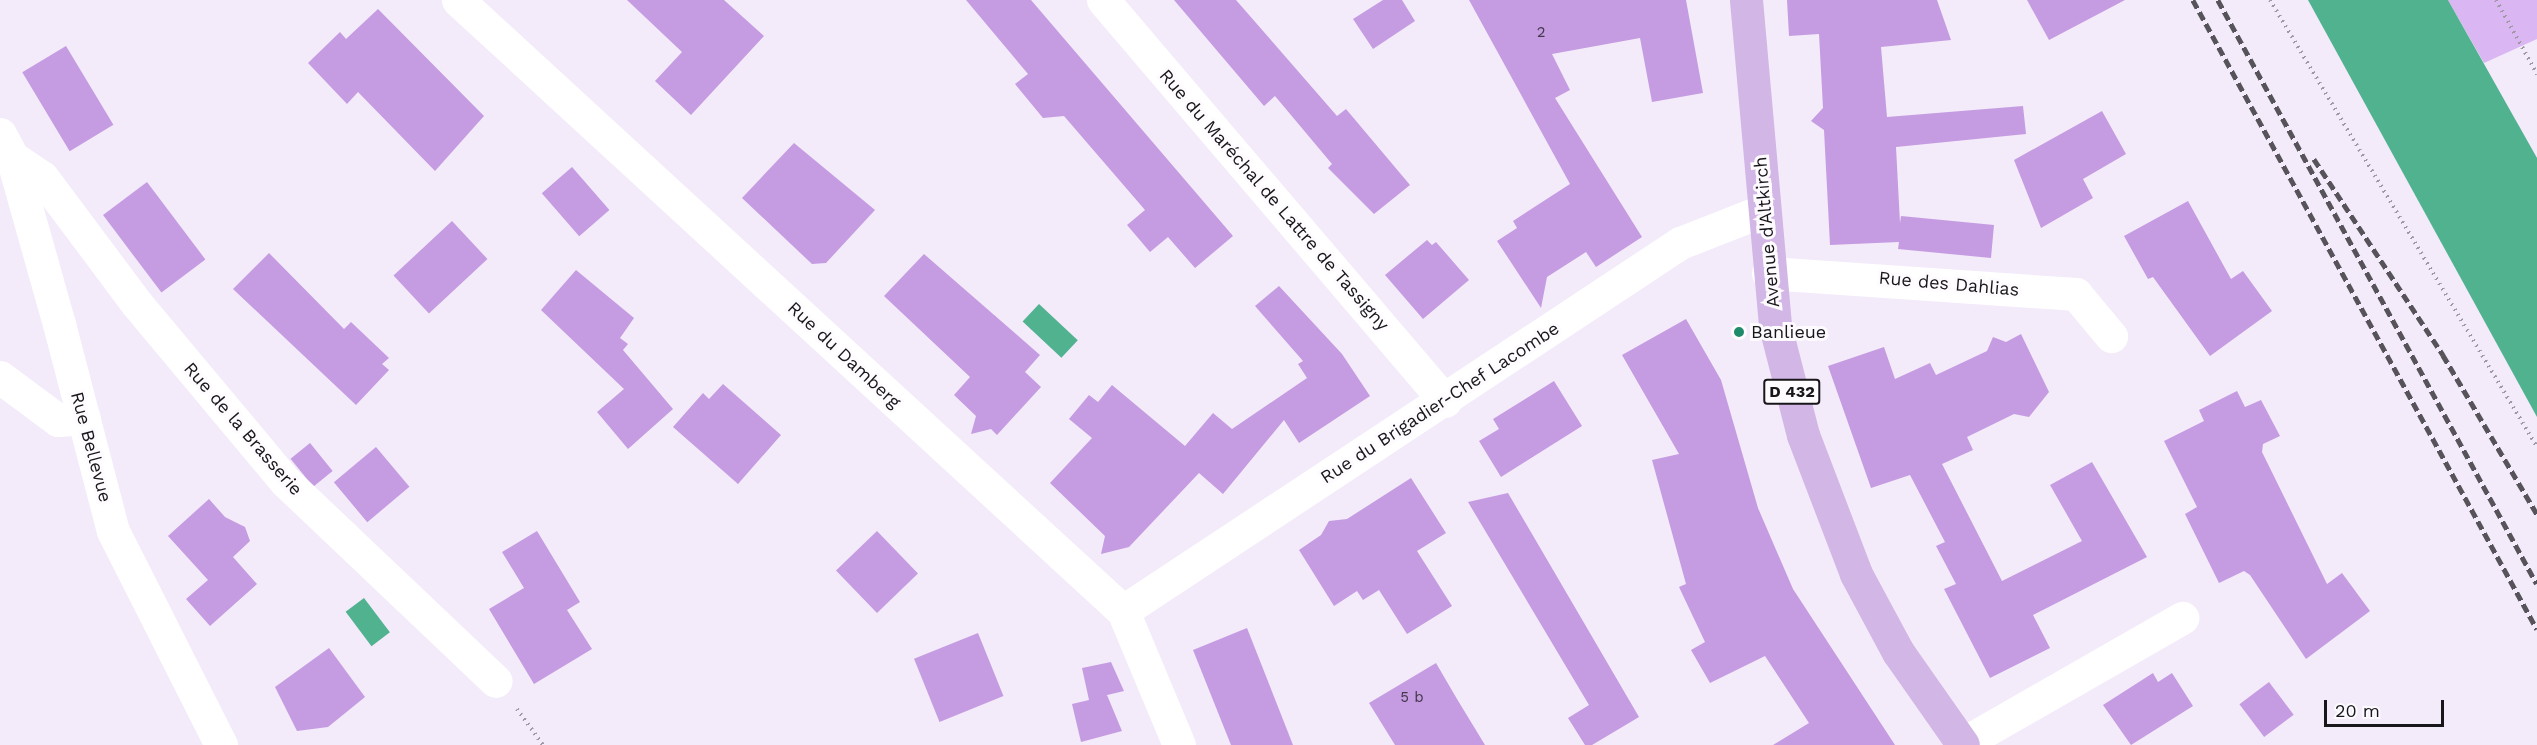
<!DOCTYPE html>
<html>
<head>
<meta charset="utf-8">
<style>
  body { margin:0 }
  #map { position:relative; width:2537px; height:745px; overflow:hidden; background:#f3eafa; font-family:"Work Sans",sans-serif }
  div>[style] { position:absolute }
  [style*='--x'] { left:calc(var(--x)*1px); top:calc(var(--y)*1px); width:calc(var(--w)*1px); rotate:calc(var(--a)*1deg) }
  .green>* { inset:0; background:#dab7f2 }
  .water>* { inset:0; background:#50b28f; transform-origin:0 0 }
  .building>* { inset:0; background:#c59ce1; transform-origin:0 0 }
  .path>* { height:4px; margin-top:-2px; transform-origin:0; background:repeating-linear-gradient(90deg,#9f98a4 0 1.5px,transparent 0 6px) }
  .minor>* { height:33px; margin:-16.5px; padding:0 16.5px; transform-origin:16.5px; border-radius:16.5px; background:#fff }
  .major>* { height:33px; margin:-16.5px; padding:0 16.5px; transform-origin:16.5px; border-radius:16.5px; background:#d2b6e5 }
  .rail>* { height:4.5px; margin-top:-2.25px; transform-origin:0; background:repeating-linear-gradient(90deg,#57535b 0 9px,transparent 0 13.5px) }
  .dots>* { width:16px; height:16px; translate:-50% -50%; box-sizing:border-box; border:3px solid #fdfbfe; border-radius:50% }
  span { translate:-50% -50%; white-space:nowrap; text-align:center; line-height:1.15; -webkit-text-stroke:6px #fdfbfe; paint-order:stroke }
  .number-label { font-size:15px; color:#44384c }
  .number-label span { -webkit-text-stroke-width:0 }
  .shield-label span { padding:2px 4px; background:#fdfbfe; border:2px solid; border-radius:4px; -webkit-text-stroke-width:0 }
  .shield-label { font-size:16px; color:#19161b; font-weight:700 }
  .street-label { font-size:18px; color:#19161b }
  .poi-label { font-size:18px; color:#19161b }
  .left { translate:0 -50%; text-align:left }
  .scale { position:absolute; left:2324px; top:700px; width:120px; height:27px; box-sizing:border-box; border:3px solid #19161b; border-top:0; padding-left:8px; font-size:18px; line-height:21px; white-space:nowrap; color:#19161b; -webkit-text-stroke:4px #fdfbfe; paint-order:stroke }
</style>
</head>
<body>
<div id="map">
  <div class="green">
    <i style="clip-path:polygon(2448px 0,2537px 0,2537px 39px,2484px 63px)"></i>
  </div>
  <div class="water">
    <i style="clip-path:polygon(2308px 0,2448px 0,2537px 158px,2537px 417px)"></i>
    <i style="left:1039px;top:304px;width:53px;height:24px;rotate:43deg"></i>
    <i style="left:364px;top:598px;width:43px;height:23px;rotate:53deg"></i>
  </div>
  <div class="building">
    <i style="clip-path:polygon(627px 0,724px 0,764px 36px,691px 115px,655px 81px,682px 52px)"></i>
    <i style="clip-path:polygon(966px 0,1031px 0,1233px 236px,1195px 268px,1168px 237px,1150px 252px,1127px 225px,1145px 210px,1064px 116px,1043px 118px,1015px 84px,1028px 74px)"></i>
    <i style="clip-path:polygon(1174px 0,1236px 0,1337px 116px,1346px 109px,1410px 185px,1374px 214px,1328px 168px,1332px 164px,1275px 96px,1264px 106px)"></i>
    <i style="clip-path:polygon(1383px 0,1402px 0,1415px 21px,1373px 49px,1353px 19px)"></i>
    <i style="clip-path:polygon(1469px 0,1686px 0,1703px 93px,1652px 102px,1640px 38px,1552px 54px,1570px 90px,1555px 98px,1642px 237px,1596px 267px,1586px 252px,1547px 277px,1541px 308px,1497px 241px,1517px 228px,1513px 221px,1570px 184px)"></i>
    <i style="clip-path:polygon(1787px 0,1937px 0,1951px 40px,1881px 47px,1887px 117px,2023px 106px,2026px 134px,1896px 147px,1900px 223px,1901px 216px,1994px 225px,1991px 258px,1898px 249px,1899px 242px,1830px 245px,1824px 130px,1811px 121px,1823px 108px,1819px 34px,1789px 36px)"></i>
    <i style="clip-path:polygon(2027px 0,2125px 0,2049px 40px)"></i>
    <i style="clip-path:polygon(378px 9px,484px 116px,435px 171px,358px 92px,347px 104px,308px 63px,340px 32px,346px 39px)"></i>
    <i style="left:66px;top:46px;width:92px;height:51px;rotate:59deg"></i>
    <i style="clip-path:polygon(2102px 111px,2126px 154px,2083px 179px,2093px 198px,2041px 228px,2014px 160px)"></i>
    <i style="clip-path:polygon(794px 143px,875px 210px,826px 263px,812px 264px,742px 198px)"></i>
    <i style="left:572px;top:167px;width:57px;height:40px;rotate:49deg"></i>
    <i style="left:147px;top:182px;width:97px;height:55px;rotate:53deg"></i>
    <i style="clip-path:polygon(2188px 201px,2231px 279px,2243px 271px,2272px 311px,2210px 356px,2153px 277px,2148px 279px,2124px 236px)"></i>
    <i style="left:452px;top:221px;width:52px;height:80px;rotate:47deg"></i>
    <i style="clip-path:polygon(1427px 240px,1432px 245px,1436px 242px,1469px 280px,1423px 319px,1385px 275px)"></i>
    <i style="clip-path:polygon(269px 253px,344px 329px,351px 322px,389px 358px,382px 364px,389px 370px,356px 405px,233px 289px)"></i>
    <i style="clip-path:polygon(924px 254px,1040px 355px,1025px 372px,1041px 387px,997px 435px,991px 429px,971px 434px,976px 416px,954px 395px,970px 377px,884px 296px)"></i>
    <i style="clip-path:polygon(576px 270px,634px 318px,620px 338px,628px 344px,623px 350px,673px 409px,628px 449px,597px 412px,624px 389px,541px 310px)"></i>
    <i style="clip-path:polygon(1279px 286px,1342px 354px,1370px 396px,1299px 443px,1284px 420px,1223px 494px,1199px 473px,1129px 547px,1101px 554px,1105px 536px,1050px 483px,1092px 438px,1069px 419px,1089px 395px,1098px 402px,1112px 385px,1185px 446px,1213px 413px,1232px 429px,1307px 378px,1298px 364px,1303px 361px,1255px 306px)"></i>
    <i style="clip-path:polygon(1686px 319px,1721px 380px,1758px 508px,1793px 589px,1895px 745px,1773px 745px,1809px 723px,1765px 656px,1710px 683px,1691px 650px,1705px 642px,1679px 587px,1686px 584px,1652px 460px,1679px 454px,1622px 355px)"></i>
    <i style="clip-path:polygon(2021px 334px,2049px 392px,2029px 417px,2014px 414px,1967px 437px,1973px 450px,1942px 464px,2002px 581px,2082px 541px,2050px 485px,2092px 462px,2147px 557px,2033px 615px,2050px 648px,1990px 678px,1944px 589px,1956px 584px,1936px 546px,1945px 542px,1910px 475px,1871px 488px,1828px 366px,1884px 347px,1895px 379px,1930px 363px,1936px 375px,1987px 351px,1993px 337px,2006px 342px)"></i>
    <i style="clip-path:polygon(1554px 381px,1582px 426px,1501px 477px,1479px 441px,1499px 429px,1493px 419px)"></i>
    <i style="clip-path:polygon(723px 384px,781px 435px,738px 484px,673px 427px,703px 393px,709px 399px)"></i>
    <i style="clip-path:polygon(2237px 391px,2245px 407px,2261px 400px,2280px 436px,2263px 444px,2262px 452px,2327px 584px,2342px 573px,2370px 611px,2306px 659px,2250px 575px,2244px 571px,2219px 583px,2185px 514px,2197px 507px,2164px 441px,2204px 421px,2199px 410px)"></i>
    <i style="left:310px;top:443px;width:36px;height:25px;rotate:51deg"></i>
    <i style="left:376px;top:447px;width:52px;height:55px;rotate:50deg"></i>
    <i style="clip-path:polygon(1411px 478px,1446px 533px,1417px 551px,1452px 606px,1407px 634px,1379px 590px,1363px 600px,1357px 591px,1334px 606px,1299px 550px,1321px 535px,1329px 521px,1347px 519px)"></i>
    <i style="clip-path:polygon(1508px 493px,1639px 717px,1592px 745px,1585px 745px,1568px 718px,1589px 705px,1468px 502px)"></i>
    <i style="clip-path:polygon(209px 499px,225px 517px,245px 527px,250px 541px,233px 557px,257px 584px,210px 626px,186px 599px,208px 580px,168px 536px)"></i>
    <i style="clip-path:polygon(537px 531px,580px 602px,567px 610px,592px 649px,534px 684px,489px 609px,524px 588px,502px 552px)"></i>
    <i style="left:877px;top:531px;width:59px;height:57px;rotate:46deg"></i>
    <i style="clip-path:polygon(1247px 628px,1293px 745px,1231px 745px,1193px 650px)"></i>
    <i style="left:978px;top:633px;width:68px;height:69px;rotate:68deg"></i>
    <i style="clip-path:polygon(329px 648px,365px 697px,328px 727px,297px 731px,275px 687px)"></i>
    <i style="clip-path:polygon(1111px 662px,1124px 691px,1103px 696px,1107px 695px,1122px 731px,1081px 742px,1072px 704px,1089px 700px,1082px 668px)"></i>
    <i style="clip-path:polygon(1436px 663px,1457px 699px,1485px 745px,1395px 745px,1369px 703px)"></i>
    <i style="clip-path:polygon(2153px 673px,2158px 682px,2172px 673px,2193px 706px,2131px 745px,2103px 705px)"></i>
    <i style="left:2269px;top:682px;width:41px;height:37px;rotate:53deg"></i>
  </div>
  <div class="path">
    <i style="--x:2270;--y:0;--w:521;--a:59.15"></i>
    <i style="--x:2496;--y:0;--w:85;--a:61"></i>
    <i style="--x:517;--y:709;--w:44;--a:54.2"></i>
  </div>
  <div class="minor">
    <i style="--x:458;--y:0;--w:903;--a:42.58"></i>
    <i style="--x:1123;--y:611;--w:145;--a:67.3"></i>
    <i style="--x:1103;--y:0;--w:527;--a:49.54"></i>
    <i style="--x:0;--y:134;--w:26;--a:62"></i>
    <i style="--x:12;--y:157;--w:173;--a:74.3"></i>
    <i style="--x:59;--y:324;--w:214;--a:75.4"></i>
    <i style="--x:113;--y:531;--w:240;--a:63.2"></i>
    <i style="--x:12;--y:157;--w:36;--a:34"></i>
    <i style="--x:42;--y:177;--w:159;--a:53.2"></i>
    <i style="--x:137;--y:304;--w:232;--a:50.1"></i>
    <i style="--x:286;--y:482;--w:289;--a:43.5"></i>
    <i style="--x:1768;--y:273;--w:309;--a:3.9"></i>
    <i style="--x:2076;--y:294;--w:55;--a:50.2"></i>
    <i style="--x:0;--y:377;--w:72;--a:36.6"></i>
    <i style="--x:58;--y:420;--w:26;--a:-4"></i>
    <i style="--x:1123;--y:611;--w:668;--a:-33.45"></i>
    <i style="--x:1680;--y:243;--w:90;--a:-21.4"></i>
    <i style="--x:1962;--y:744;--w:254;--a:-29.8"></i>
  </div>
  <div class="major">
    <i style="--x:1746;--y:0;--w:327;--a:84.9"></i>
    <i style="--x:1775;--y:326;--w:113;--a:75.6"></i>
    <i style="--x:1803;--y:435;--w:149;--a:69.1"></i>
    <i style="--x:1856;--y:574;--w:89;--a:61.7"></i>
    <i style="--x:1898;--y:652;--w:113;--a:55"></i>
  </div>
  <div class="rail">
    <i style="--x:2193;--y:0;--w:717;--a:61.33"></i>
    <i style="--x:2218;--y:0;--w:665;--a:61.36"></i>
    <i style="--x:2314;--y:159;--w:235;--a:56.6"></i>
    <i style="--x:2443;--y:355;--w:185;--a:59.4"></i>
  </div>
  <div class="dots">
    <i style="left:1739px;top:332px;background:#1e8b6a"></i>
  </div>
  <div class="number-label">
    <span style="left:1541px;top:33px">2</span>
    <span style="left:1412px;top:698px">5 b</span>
  </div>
  <div class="shield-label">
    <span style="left:1792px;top:392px">D 432</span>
  </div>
  <div class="street-label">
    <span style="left:1274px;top:200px;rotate:49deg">Rue du Maréchal de Lattre de Tassigny</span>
    <span style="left:1767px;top:232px;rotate:-95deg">Avenue d'Altkirch</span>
    <span style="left:1949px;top:284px;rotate:5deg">Rue des Dahlias</span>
    <span style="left:844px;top:355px;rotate:43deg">Rue du Damberg</span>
    <span style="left:1440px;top:403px;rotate:-33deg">Rue du Brigadier-Chef Lacombe</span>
    <span style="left:243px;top:429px;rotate:49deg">Rue de la Brasserie</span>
    <span style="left:91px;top:447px;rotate:75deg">Rue Bellevue</span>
  </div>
  <div class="poi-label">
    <span class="left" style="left:1751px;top:332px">Banlieue</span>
  </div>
  <div class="scale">20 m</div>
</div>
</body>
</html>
